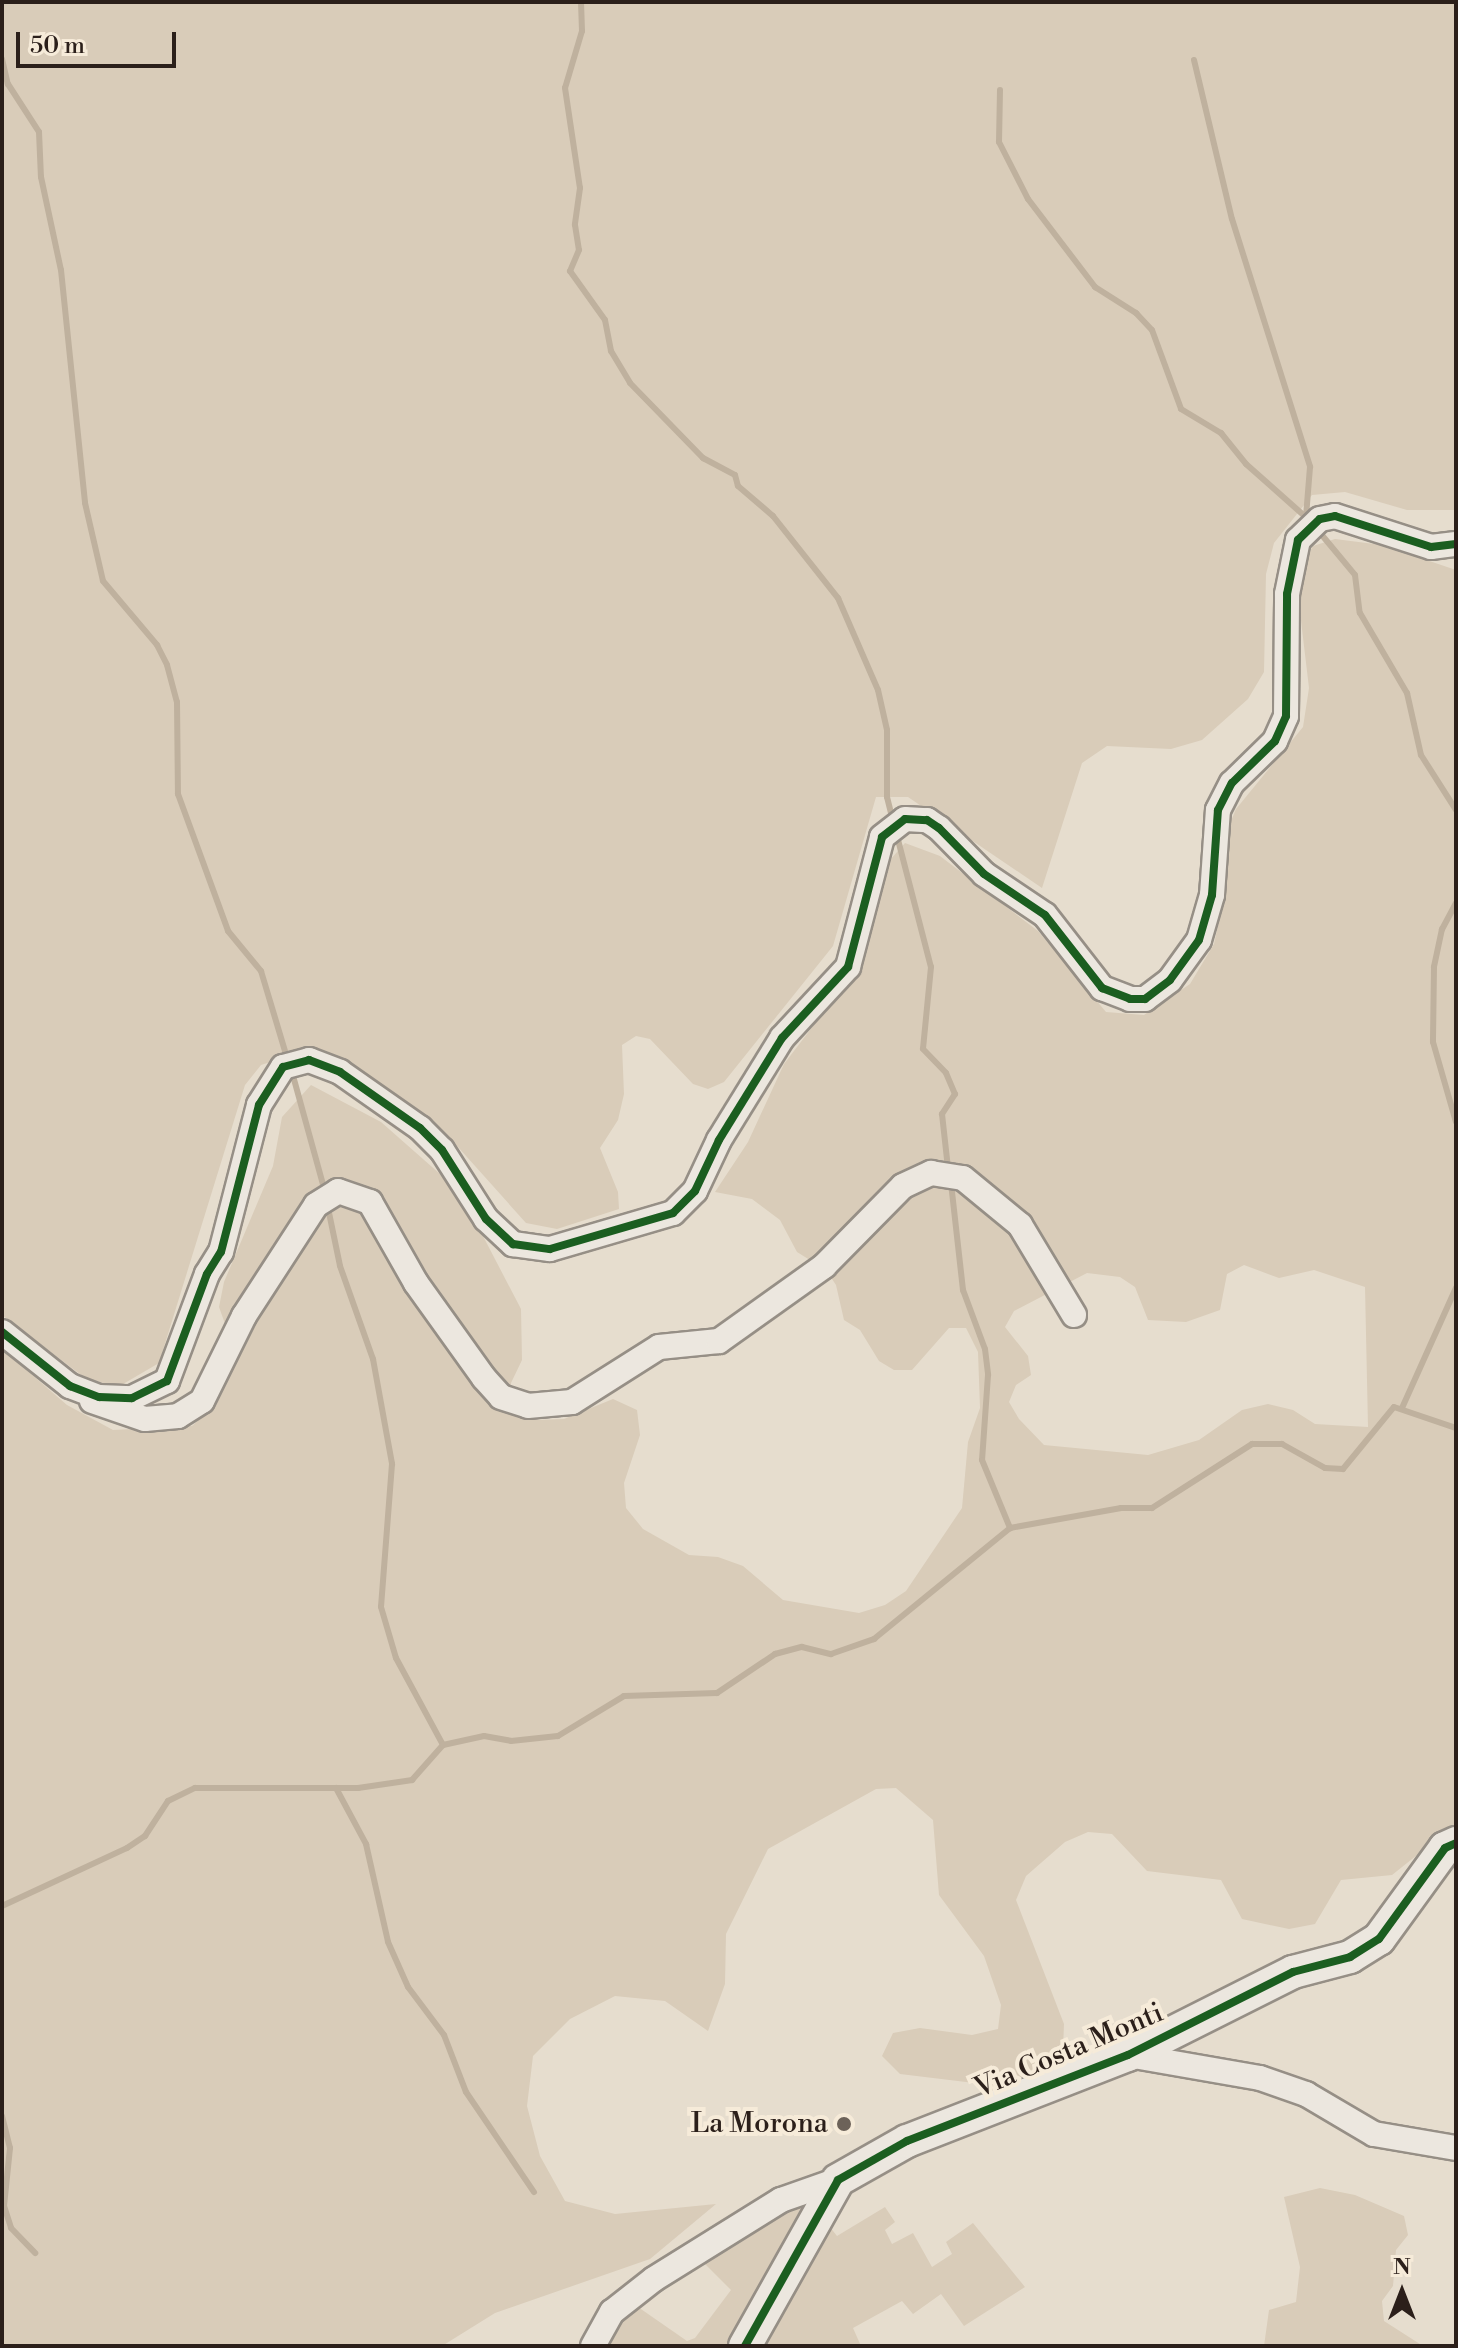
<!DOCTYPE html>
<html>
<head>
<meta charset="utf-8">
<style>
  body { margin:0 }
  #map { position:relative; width:1458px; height:2348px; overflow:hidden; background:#e6ddce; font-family:"Libre Bodoni",serif }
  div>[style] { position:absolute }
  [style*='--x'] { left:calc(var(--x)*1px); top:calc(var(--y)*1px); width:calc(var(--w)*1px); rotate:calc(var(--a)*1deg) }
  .green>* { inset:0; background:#d9ccb9 }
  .stream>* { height:6px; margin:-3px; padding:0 3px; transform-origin:3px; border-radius:3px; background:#bfb19e }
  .roads { filter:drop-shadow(2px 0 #968f86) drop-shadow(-2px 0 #968f86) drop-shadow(0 2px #968f86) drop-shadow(0 -2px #968f86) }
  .minor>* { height:24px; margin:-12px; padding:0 12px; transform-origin:12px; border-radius:12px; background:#ece7df }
  .tertiary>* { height:32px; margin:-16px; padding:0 16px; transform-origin:16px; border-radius:16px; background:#ece7df }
  .cycleway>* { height:8px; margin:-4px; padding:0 4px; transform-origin:4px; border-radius:4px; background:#1b5e20 }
  .dots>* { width:22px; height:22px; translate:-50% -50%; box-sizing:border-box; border:4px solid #f6ebd9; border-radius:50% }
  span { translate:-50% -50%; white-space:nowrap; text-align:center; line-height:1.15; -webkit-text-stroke:8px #f6ebd9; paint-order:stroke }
  .street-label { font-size:28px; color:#2b1f1a }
  .poi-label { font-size:28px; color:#2b1f1a }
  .right { translate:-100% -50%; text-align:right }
  .frame { position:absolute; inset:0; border:4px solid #2b1f1a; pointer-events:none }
  .north { position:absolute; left:1362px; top:2252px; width:80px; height:80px; -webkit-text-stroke:6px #f6ebd9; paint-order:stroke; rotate:0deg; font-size:22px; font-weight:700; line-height:32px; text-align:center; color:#2b1f1a }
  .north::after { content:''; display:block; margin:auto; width:28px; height:36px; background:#2b1f1a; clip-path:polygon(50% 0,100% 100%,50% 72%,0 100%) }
  .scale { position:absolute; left:16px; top:32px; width:160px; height:36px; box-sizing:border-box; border:4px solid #2b1f1a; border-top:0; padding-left:10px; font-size:24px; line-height:28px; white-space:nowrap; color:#2b1f1a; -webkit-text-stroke:6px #f6ebd9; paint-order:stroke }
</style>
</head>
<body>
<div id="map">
  <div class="green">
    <i style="clip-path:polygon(2px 2px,1456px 2px,1456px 510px,1407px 510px,1345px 492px,1312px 495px,1274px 543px,1266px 574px,1264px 672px,1248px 699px,1202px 740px,1171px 749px,1107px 746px,1082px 763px,1042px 888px,908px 797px,876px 797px,833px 946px,724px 1082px,708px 1089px,693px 1084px,650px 1039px,636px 1036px,622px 1045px,624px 1094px,618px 1120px,600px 1148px,618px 1192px,619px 1209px,557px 1229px,526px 1223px,458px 1147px,349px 1061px,301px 1052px,261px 1065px,245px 1085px,159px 1363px,118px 1387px,85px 1378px,2px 1315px)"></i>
    <i style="clip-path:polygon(evenodd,1335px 539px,1382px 545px,1456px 570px,1456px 1824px,1392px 1875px,1341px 1880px,1315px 1924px,1289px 1929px,1242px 1919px,1221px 1880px,1147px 1871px,1112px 1834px,1088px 1832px,1065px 1842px,1026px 1876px,1016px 1900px,1064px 2024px,1063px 2049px,1044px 2067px,999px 2086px,900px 2074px,882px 2056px,893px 2033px,920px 2028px,972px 2035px,998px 2029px,1001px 2005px,984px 1956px,939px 1895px,933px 1820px,896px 1788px,876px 1789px,768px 1849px,726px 1934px,725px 1984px,708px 2031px,665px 2001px,615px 1996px,570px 2019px,533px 2056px,527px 2106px,540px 2156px,565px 2201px,615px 2214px,716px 2204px,650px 2259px,495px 2313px,442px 2346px,2px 2346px,2px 1349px,67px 1405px,113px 1430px,192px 1426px,215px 1405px,237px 1357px,219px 1307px,224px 1282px,273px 1166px,282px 1117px,311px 1085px,381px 1122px,440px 1174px,472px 1215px,521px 1309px,522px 1360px,511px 1383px,510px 1413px,536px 1420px,564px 1419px,613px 1399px,637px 1410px,640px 1435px,624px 1483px,626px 1508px,643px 1529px,689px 1555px,718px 1557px,743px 1566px,783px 1600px,859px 1613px,885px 1605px,906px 1591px,962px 1508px,968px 1442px,980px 1408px,978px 1352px,966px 1328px,949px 1328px,912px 1370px,894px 1370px,879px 1361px,860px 1330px,844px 1320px,836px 1285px,826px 1270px,797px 1252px,780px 1220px,752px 1199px,715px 1192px,748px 1142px,784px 1064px,859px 966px,890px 860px,905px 843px,940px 856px,1038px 931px,1106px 1012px,1144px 1015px,1190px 984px,1214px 944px,1226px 889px,1229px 826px,1236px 809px,1303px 727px,1309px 688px,1299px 604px,1303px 562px,1313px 546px,1335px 539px,1244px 1265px,1279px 1278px,1314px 1270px,1365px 1287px,1368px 1427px,1315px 1424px,1293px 1410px,1268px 1404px,1242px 1410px,1199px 1440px,1148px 1455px,1044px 1445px,1019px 1419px,1009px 1402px,1016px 1385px,1031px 1375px,1028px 1356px,1005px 1327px,1014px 1311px,1087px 1273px,1120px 1277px,1135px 1287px,1148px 1320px,1186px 1322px,1220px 1310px,1227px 1274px,1244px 1265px)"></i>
    <i style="clip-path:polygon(1320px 2188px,1355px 2195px,1404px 2216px,1408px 2235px,1396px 2250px,1393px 2286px,1382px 2301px,1384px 2321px,1423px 2346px,1264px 2346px,1269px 2310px,1296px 2302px,1300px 2267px,1284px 2197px)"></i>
    <i style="clip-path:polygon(813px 2195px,735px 2346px,602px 2346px,628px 2309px,638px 2307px,687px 2341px,695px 2338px,731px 2290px,698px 2257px)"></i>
    <i style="clip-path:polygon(885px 2207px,895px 2222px,885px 2230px,892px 2244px,913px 2233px,932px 2267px,952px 2254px,946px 2242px,973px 2223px,1025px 2287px,964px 2326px,941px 2294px,913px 2314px,902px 2301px,853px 2328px,861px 2346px,754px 2346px,826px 2222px,837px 2236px)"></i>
  </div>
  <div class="stream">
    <i style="--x:581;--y:2;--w:29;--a:88"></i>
    <i style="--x:582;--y:31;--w:59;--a:106.6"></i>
    <i style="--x:565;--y:88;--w:101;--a:81.5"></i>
    <i style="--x:580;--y:188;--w:37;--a:98"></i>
    <i style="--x:575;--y:225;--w:25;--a:81"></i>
    <i style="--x:579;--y:250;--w:23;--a:113"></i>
    <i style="--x:570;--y:271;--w:60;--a:54.5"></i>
    <i style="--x:605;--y:320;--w:32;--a:79"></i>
    <i style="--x:611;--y:351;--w:37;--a:59"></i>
    <i style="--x:630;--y:383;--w:105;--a:45.8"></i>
    <i style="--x:703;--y:458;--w:36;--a:28"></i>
    <i style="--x:735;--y:475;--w:11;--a:75"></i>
    <i style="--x:738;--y:486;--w:46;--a:40.6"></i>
    <i style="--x:773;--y:516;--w:105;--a:51.6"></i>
    <i style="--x:838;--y:598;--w:100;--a:66.5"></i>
    <i style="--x:878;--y:690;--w:41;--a:77.3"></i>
    <i style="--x:887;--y:730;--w:67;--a:90"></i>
    <i style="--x:887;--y:797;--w:25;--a:76"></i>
    <i style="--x:2;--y:59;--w:26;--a:77"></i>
    <i style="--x:8;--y:84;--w:57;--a:57.1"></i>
    <i style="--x:39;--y:132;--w:45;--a:87.5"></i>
    <i style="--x:41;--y:177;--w:95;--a:77.9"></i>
    <i style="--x:61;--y:270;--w:234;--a:84.1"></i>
    <i style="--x:85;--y:503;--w:80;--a:77"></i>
    <i style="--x:103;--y:581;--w:84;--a:49.8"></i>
    <i style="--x:157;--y:645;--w:22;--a:63"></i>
    <i style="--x:167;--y:665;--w:38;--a:75"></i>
    <i style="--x:177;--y:702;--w:92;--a:89.4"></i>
    <i style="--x:178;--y:794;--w:146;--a:69.9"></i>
    <i style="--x:228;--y:931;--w:52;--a:50.5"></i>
    <i style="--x:261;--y:971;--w:94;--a:73.3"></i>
    <i style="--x:1194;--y:60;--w:163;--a:76.6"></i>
    <i style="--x:1232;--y:219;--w:260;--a:72.5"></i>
    <i style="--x:1310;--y:467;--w:50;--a:94.6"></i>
    <i style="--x:1000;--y:90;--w:52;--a:91.1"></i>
    <i style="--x:999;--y:142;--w:64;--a:63"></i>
    <i style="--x:1028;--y:199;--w:111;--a:52.7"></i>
    <i style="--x:1095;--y:287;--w:49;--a:32.4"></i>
    <i style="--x:1136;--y:313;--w:23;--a:47"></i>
    <i style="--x:1152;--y:330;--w:84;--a:69.8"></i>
    <i style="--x:1181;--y:409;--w:47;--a:31"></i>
    <i style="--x:1221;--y:433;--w:40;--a:51"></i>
    <i style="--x:1246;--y:464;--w:84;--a:41.6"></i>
    <i style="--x:1316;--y:528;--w:61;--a:50.3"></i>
    <i style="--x:1355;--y:575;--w:38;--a:83"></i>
    <i style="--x:1360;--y:613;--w:93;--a:59.6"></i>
    <i style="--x:1407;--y:693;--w:64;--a:77.3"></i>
    <i style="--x:1421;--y:755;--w:65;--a:57.5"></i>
    <i style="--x:896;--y:832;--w:139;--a:75.5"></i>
    <i style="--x:931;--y:967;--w:82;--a:95.6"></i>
    <i style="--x:923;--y:1049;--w:33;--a:46"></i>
    <i style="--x:946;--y:1073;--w:23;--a:67"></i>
    <i style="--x:955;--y:1094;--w:24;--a:123"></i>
    <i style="--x:942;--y:1114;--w:54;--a:83.7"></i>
    <i style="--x:1456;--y:903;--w:30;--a:118"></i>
    <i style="--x:1442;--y:929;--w:39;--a:102"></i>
    <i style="--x:1434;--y:967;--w:75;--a:90.8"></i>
    <i style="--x:1433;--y:1042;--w:83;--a:74"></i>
    <i style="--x:292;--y:1072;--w:124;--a:74.6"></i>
    <i style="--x:951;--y:1183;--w:108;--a:83.6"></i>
    <i style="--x:963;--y:1290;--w:63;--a:69.6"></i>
    <i style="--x:985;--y:1349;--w:26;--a:83"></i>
    <i style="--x:988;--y:1375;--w:85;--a:94"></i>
    <i style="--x:982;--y:1460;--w:74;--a:67.6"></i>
    <i style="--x:327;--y:1203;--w:64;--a:78.3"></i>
    <i style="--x:340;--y:1266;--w:99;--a:70.5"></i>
    <i style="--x:373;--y:1359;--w:107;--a:79.7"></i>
    <i style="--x:392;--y:1464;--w:143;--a:94.4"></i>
    <i style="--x:381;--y:1607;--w:53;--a:73.6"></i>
    <i style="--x:396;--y:1658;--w:99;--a:61.6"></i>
    <i style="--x:1402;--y:1408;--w:132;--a:-65.8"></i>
    <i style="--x:336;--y:1788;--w:64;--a:61.8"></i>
    <i style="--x:366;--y:1844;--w:100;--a:77.3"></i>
    <i style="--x:388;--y:1942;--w:49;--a:66"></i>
    <i style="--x:408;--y:1987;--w:60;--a:53.1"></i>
    <i style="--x:444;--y:2035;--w:61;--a:68.9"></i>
    <i style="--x:466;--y:2092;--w:121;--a:55.8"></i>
    <i style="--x:2;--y:1906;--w:138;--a:-24.9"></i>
    <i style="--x:127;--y:1848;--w:22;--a:-34"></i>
    <i style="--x:145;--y:1836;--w:42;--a:-56.7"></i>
    <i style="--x:168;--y:1801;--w:30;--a:-26"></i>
    <i style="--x:195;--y:1788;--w:163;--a:0"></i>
    <i style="--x:358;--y:1788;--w:55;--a:-8.4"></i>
    <i style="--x:412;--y:1780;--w:47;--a:-48.5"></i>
    <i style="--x:443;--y:1745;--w:42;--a:-12.4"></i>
    <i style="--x:484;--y:1736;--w:27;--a:10"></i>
    <i style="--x:511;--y:1741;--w:47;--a:-6.1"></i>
    <i style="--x:558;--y:1736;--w:77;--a:-31.2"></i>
    <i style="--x:624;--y:1696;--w:93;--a:-1.8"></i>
    <i style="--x:717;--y:1693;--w:70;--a:-33.9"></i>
    <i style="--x:775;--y:1654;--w:28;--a:-15"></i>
    <i style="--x:802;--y:1647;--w:30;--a:14"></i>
    <i style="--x:831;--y:1654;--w:46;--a:-19.2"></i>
    <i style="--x:874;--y:1639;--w:176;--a:-39.2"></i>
    <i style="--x:1010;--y:1528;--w:113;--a:-10.2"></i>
    <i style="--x:1121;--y:1508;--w:31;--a:0"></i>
    <i style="--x:1152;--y:1508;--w:119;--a:-32.6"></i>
    <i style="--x:1252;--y:1444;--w:30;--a:0"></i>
    <i style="--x:1282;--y:1444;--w:49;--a:29.2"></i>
    <i style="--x:1325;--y:1468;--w:18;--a:3"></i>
    <i style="--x:1343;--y:1469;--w:80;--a:-50.6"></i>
    <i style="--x:1394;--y:1407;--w:65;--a:18.7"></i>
    <i style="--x:2;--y:2116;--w:33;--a:76"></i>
    <i style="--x:10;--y:2148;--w:58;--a:95.9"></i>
    <i style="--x:4;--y:2206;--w:23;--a:72"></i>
    <i style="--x:11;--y:2228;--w:35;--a:46"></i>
  </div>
  <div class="roads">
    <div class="minor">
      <i style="--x:2;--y:1332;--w:87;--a:38.5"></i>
      <i style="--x:70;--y:1386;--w:31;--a:21"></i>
      <i style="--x:99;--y:1397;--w:33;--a:2"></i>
      <i style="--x:132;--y:1398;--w:39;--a:-26"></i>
      <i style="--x:167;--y:1381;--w:114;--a:-69.5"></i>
      <i style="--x:207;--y:1274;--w:26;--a:-58"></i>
      <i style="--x:221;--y:1252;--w:152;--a:-75.5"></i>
      <i style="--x:259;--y:1105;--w:45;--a:-57.7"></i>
      <i style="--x:283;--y:1067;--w:27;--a:-15"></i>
      <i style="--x:309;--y:1060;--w:33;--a:21"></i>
      <i style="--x:340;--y:1072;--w:98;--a:35"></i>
      <i style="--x:420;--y:1128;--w:31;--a:45"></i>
      <i style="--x:442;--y:1150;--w:82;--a:57.5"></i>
      <i style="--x:486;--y:1219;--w:37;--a:43"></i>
      <i style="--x:513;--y:1244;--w:37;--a:8"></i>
      <i style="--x:550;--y:1249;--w:128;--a:-16.3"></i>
      <i style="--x:673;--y:1213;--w:31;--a:-45"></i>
      <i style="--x:695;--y:1191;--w:56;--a:-64.8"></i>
      <i style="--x:719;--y:1140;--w:120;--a:-58.3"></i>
      <i style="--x:782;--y:1038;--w:97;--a:-47.1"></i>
      <i style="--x:848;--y:967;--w:134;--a:-75.3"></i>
      <i style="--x:882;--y:837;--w:29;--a:-38"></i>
      <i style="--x:905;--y:819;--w:22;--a:3"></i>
      <i style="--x:927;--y:820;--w:14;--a:34"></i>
      <i style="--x:939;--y:828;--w:64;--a:45.6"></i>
      <i style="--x:984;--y:874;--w:73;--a:33.9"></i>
      <i style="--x:1045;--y:915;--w:93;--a:52"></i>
      <i style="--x:1102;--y:988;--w:30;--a:21"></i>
      <i style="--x:1130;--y:999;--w:15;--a:0"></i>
      <i style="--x:1145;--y:999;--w:31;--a:-37"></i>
      <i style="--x:1170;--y:980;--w:49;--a:-54.1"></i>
      <i style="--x:1199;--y:940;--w:47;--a:-73.9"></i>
      <i style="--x:1212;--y:895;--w:85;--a:-86"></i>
      <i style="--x:1218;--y:810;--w:30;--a:-63"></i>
      <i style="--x:1232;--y:783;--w:60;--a:-44.3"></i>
      <i style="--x:1275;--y:741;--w:27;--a:-66"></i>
      <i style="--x:1286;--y:716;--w:122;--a:-89.5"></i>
      <i style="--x:1287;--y:594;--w:55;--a:-78.5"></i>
      <i style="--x:1298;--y:540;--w:30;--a:-44"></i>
      <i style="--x:1320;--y:519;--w:15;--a:-11"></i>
      <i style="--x:1335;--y:516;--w:101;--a:17.9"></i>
      <i style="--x:1431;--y:547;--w:25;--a:-7"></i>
      <i style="--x:92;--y:1401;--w:56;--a:18.8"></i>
      <i style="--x:145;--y:1419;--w:33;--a:-5"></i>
      <i style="--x:178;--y:1416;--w:28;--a:-32"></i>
      <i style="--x:202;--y:1401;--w:95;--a:-63.7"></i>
      <i style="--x:244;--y:1316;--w:132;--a:-57"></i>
      <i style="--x:316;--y:1205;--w:26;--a:-32"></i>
      <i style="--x:338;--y:1191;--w:34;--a:19"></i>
      <i style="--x:370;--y:1202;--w:93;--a:60.4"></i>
      <i style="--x:416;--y:1283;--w:117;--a:54.4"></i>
      <i style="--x:484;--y:1378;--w:25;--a:48"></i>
      <i style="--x:501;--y:1397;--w:28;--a:18"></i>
      <i style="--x:528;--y:1406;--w:44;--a:-5.2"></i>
      <i style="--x:572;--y:1402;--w:103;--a:-32.3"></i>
      <i style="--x:659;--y:1347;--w:60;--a:-5.7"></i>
      <i style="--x:719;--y:1341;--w:129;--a:-35.5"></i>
      <i style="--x:824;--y:1266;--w:112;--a:-45.4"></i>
      <i style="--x:903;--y:1186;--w:31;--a:-25"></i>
      <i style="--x:931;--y:1173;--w:32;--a:9"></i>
      <i style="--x:963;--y:1178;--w:74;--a:39.5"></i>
      <i style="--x:1020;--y:1225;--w:105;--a:59"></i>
      <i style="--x:1128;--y:2055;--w:134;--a:9.9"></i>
      <i style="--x:1260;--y:2078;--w:49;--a:19.2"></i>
      <i style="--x:1306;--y:2094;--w:79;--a:30.5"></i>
      <i style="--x:1374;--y:2134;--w:83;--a:9.7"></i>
      <i style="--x:593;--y:2346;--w:39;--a:-61"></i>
      <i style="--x:612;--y:2312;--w:53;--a:-38.2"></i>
      <i style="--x:654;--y:2279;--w:150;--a:-31.9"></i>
      <i style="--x:781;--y:2200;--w:60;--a:-19.3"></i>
    </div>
    <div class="tertiary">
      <i style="--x:745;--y:2346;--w:190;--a:-60.7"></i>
      <i style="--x:838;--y:2180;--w:79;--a:-29.5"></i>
      <i style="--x:907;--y:2141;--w:237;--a:-21.3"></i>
      <i style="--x:1128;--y:2055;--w:185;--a:-26.7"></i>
      <i style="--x:1293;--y:1972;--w:59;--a:-14.7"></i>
      <i style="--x:1350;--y:1957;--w:34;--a:-32"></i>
      <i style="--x:1379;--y:1939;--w:112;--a:-54"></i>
      <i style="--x:1445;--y:1848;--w:12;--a:-24"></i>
    </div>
  </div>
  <div class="cycleway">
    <i style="--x:2;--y:1332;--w:87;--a:38.5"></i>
    <i style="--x:70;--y:1386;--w:31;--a:21"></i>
    <i style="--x:99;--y:1397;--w:33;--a:2"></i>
    <i style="--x:132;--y:1398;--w:39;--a:-26"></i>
    <i style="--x:167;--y:1381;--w:114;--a:-69.5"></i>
    <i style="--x:207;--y:1274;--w:26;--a:-58"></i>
    <i style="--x:221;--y:1252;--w:152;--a:-75.5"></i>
    <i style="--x:259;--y:1105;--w:45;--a:-57.7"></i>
    <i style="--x:283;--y:1067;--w:27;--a:-15"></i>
    <i style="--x:309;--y:1060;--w:33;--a:21"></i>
    <i style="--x:340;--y:1072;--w:98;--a:35"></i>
    <i style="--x:420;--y:1128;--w:31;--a:45"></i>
    <i style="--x:442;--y:1150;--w:82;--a:57.5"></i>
    <i style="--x:486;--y:1219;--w:37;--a:43"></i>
    <i style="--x:513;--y:1244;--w:37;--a:8"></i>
    <i style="--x:550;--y:1249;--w:128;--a:-16.3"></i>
    <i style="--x:673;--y:1213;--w:31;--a:-45"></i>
    <i style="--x:695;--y:1191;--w:56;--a:-64.8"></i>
    <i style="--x:719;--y:1140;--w:120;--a:-58.3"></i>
    <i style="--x:782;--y:1038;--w:97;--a:-47.1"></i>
    <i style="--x:848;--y:967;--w:134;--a:-75.3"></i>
    <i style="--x:882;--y:837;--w:29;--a:-38"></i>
    <i style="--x:905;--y:819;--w:22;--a:3"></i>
    <i style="--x:927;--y:820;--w:14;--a:34"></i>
    <i style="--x:939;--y:828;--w:64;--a:45.6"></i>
    <i style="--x:984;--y:874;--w:73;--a:33.9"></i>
    <i style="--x:1045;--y:915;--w:93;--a:52"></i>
    <i style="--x:1102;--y:988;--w:30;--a:21"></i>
    <i style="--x:1130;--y:999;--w:15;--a:0"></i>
    <i style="--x:1145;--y:999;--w:31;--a:-37"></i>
    <i style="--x:1170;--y:980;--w:49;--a:-54.1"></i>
    <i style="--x:1199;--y:940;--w:47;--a:-73.9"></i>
    <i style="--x:1212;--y:895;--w:85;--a:-86"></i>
    <i style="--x:1218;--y:810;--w:30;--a:-63"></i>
    <i style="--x:1232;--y:783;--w:60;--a:-44.3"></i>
    <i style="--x:1275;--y:741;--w:27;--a:-66"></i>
    <i style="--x:1286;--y:716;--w:122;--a:-89.5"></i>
    <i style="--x:1287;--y:594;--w:55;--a:-78.5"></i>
    <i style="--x:1298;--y:540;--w:30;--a:-44"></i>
    <i style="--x:1320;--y:519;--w:15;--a:-11"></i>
    <i style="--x:1335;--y:516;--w:101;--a:17.9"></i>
    <i style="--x:1431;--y:547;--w:25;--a:-7"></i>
    <i style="--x:745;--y:2346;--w:190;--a:-60.7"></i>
    <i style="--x:838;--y:2180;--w:79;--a:-29.5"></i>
    <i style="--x:907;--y:2141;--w:237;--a:-21.3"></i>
    <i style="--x:1128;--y:2055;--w:185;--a:-26.7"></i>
    <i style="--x:1293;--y:1972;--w:59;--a:-14.7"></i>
    <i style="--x:1350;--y:1957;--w:34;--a:-32"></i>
    <i style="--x:1379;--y:1939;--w:112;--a:-54"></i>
    <i style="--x:1445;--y:1848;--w:12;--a:-24"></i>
  </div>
  <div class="dots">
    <i style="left:844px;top:2124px;background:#6c6259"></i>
  </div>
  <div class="street-label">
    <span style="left:1069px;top:2051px;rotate:-23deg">Via Costa Monti</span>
  </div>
  <div class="poi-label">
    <span class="right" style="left:828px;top:2124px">La Morona</span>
  </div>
  <div class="frame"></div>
  <div class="north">N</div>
  <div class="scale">50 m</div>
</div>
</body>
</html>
